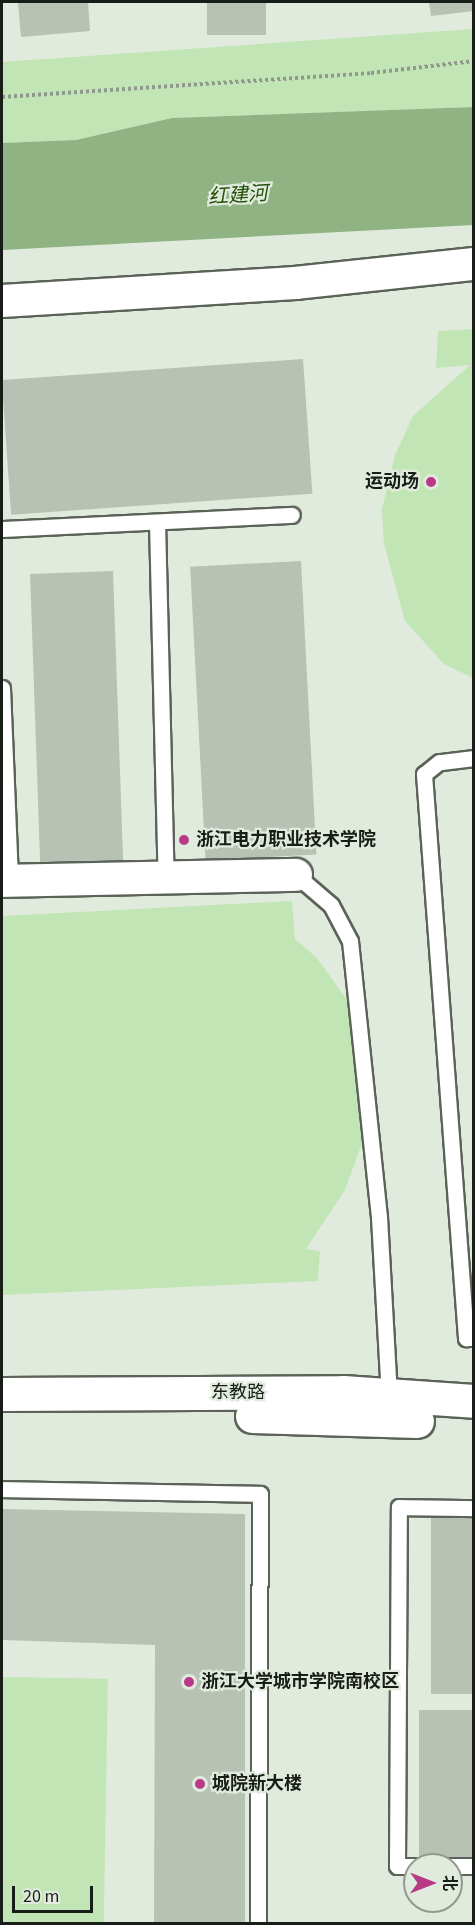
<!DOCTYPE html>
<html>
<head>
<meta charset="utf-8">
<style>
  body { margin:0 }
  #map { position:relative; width:475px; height:1925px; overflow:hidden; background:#e1ebdd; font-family:"Source Sans 3","Noto Sans SC",sans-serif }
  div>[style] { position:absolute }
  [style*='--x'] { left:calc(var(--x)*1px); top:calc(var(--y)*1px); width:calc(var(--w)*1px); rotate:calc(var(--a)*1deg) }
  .green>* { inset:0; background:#c2e5b5; transform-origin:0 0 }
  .water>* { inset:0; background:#90b383 }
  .building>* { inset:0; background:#b7c1b4; transform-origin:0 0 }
  .path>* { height:4px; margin-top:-2px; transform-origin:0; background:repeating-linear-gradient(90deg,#90988d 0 3px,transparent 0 6px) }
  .roads { filter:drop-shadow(2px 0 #5b6358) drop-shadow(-2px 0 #5b6358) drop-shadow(0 2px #5b6358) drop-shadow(0 -2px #5b6358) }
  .lane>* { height:15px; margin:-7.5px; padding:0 7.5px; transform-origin:7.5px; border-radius:7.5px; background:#fff }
  .street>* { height:32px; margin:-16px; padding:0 16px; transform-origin:16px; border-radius:16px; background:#fff }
  .secondary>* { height:33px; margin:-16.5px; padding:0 16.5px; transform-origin:16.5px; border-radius:16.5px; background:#fff }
  .dots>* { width:16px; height:16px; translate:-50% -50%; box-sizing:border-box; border:3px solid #e1ebdd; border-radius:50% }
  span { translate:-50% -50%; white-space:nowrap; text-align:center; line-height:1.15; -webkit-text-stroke:4.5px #e1ebdd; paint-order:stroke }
  .poi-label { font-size:18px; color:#191d18; font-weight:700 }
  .right { translate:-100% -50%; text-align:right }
  .left { translate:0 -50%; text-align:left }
  .street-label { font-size:18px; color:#191d18 }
  .water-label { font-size:20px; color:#224f09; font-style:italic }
  .frame { position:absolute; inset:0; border:3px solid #191d18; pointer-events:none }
  .north { position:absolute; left:403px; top:1853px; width:60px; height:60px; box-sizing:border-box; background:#e1ebdd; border:2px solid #91998e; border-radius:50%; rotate:90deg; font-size:16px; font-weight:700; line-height:24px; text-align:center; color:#191d18 }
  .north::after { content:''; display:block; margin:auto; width:21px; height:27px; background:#b83986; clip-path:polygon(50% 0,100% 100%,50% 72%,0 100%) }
  .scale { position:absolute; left:12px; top:1886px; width:81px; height:27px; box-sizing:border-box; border:3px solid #191d18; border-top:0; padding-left:8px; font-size:18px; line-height:21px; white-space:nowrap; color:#191d18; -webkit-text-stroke:4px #e1ebdd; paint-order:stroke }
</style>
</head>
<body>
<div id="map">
  <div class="green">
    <i style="clip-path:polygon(473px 29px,473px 107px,172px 118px,76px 140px,2px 143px,2px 62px)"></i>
    <i style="clip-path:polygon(473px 329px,474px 329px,473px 678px,444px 664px,405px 621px,384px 544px,382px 509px,395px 455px,413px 416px,470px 365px,436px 368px,438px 331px)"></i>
    <i style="clip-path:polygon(292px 901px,295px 939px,317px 958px,349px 1003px,365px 1135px,345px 1190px,306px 1249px,320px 1251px,318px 1281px,2px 1295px,2px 916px)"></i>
    <i style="left:2px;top:1677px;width:106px;height:246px;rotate:1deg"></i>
  </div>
  <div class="water">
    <i style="clip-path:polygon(473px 107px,473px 225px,2px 250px,2px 143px,76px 140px,172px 118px)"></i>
  </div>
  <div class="building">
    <i style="clip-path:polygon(18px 2px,88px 2px,90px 31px,21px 37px)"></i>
    <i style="left:207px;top:2px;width:59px;height:33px"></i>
    <i style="clip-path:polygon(429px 2px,474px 2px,474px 11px,431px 16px)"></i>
    <i style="left:303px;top:359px;width:135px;height:302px;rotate:86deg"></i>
    <i style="left:301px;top:561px;width:294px;height:111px;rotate:87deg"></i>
    <i style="left:113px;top:571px;width:293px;height:83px;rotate:88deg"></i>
    <i style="clip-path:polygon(2px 1509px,245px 1514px,245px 1924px,154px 1924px,155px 1645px,2px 1640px)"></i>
    <i style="left:431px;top:1517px;width:43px;height:177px"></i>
    <i style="left:419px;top:1710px;width:55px;height:147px"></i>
  </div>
  <div class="path">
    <i style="--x:2;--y:97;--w:370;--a:-3.7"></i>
    <i style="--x:371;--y:73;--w:104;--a:-6.6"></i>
  </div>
  <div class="roads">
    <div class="lane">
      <i style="--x:157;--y:522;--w:356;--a:88.6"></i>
      <i style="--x:2;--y:529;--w:290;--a:-2.8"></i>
      <i style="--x:2;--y:688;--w:193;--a:87.6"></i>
      <i style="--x:474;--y:758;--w:35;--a:173"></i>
      <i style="--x:439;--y:762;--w:19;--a:141"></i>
      <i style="--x:424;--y:774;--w:566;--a:85.74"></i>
      <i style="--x:466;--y:1338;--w:8;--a:0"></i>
      <i style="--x:296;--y:875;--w:46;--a:40.6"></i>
      <i style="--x:331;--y:905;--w:41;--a:62.2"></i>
      <i style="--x:350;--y:941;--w:278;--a:84"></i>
      <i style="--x:379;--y:1217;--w:181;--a:86.8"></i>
      <i style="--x:2;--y:1489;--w:258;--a:1.1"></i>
      <i style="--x:260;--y:1494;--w:430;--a:90.3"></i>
      <i style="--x:415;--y:1866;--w:18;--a:180"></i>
      <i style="--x:397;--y:1866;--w:359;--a:-89.7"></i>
      <i style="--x:399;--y:1507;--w:75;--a:0.8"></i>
      <i style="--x:451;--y:1866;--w:23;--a:0"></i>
    </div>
    <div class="street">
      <i style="--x:2;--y:301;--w:294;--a:-3.5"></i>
      <i style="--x:295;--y:283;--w:180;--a:-6.1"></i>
      <i style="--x:2;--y:881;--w:294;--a:-1.2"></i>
    </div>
    <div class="secondary">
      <i style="--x:2;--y:1394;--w:341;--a:-0.3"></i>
      <i style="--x:343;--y:1392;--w:131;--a:3.9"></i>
      <i style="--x:252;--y:1416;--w:165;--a:1.7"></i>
    </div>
  </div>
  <div class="dots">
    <i style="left:431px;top:482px;background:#b83986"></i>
    <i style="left:184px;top:840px;background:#b83986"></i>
    <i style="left:189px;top:1682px;background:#b83986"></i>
    <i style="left:200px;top:1784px;background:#b83986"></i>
  </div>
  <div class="poi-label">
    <span class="right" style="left:419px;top:482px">运动场</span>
    <span class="left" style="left:196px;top:840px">浙江电力职业技术学院</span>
    <span class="left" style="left:201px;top:1682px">浙江大学城市学院南校区</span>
    <span class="left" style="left:212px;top:1784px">城院新大楼</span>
  </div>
  <div class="street-label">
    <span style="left:238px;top:1393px">东教路</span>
  </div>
  <div class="water-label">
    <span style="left:238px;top:196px;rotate:-4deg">红建河</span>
  </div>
  <div class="frame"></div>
  <div class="north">北</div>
  <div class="scale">20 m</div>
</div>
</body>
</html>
